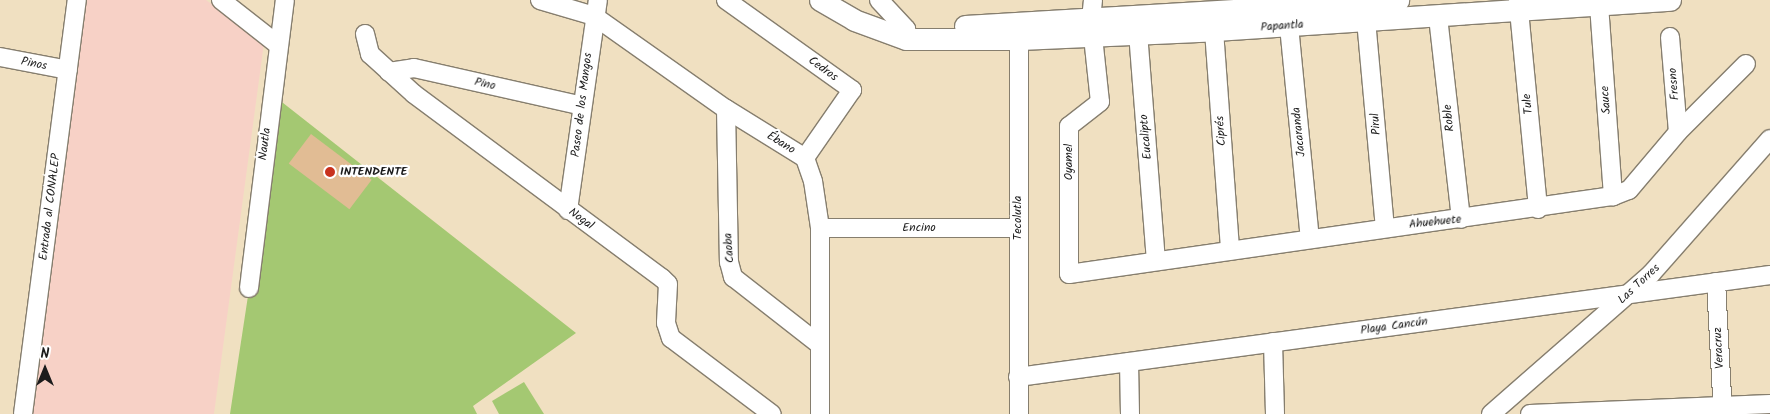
<!DOCTYPE html>
<html>
<head>
<meta charset="utf-8">
<style>
  body { margin:0 }
  #map { position:relative; width:1770px; height:414px; overflow:hidden; background:#f0e0c1; font-family:Kalam,sans-serif }
  div>[style] { position:absolute }
  [style*='--x'] { left:calc(var(--x)*1px); top:calc(var(--y)*1px); width:calc(var(--w)*1px); rotate:calc(var(--a)*1deg) }
  .built>* { inset:0; background:#f7d1c6 }
  .green>* { inset:0; background:#a4c872 }
  .building>* { inset:0; background:#e1bc94; transform-origin:0 0 }
  .roads { filter:drop-shadow(1px 0 #867e6e) drop-shadow(-1px 0 #867e6e) drop-shadow(0 1px #867e6e) drop-shadow(0 -1px #867e6e) }
  .minor>* { height:18px; margin:-9px; padding:0 9px; transform-origin:9px; border-radius:9px; background:#fff }
  .tertiary>* { height:21px; margin:-10.5px; padding:0 10.5px; transform-origin:10.5px; border-radius:10.5px; background:#fff }
  .dots>* { width:14px; height:14px; translate:-50% -50%; box-sizing:border-box; border:2px solid #fff; border-radius:50% }
  span { translate:-50% -50%; white-space:nowrap; text-align:center; line-height:1.15; -webkit-text-stroke:4.5px #fff; paint-order:stroke }
  .street-label { font-size:12px; color:#1c1c1c }
  .poi-label { font-size:12px; color:#1c1c1c; font-weight:700 }
  .left { translate:0 -50%; text-align:left }
  .north { position:absolute; left:20px; top:344px; width:50px; height:50px; -webkit-text-stroke:4px #fff; paint-order:stroke; rotate:0deg; font-size:14px; font-weight:700; line-height:20px; text-align:center; color:#1c1c1c }
  .north::after { content:''; display:block; margin:auto; width:18px; height:22px; background:#1c1c1c; clip-path:polygon(50% 0,100% 100%,50% 72%,0 100%) }
</style>
</head>
<body>
<div id="map">
  <div class="built">
    <i style="clip-path:polygon(84px 0,206px 0,264px 43px,214px 414px,33px 414px)"></i>
  </div>
  <div class="green">
    <i style="clip-path:polygon(278px 99px,576px 333px,473px 406px,477px 414px,230px 414px)"></i>
    <i style="clip-path:polygon(524px 382px,544px 414px,499px 414px,492px 401px)"></i>
  </div>
  <div class="building">
    <i style="left:311px;top:134px;width:76px;height:37px;rotate:37deg"></i>
  </div>
  <div class="roads">
    <div class="minor">
      <i style="--x:221;--y:0;--w:71;--a:38.2"></i>
      <i style="--x:540;--y:0;--w:56;--a:16.5"></i>
      <i style="--x:594;--y:16;--w:161;--a:35.2"></i>
      <i style="--x:726;--y:109;--w:93;--a:31.8"></i>
      <i style="--x:805;--y:158;--w:24;--a:71"></i>
      <i style="--x:813;--y:181;--w:48;--a:81.5"></i>
      <i style="--x:820;--y:228;--w:186;--a:90"></i>
      <i style="--x:726;--y:0;--w:155;--a:35.5"></i>
      <i style="--x:852;--y:90;--w:83;--a:124.7"></i>
      <i style="--x:879;--y:0;--w:40;--a:47"></i>
      <i style="--x:906;--y:29;--w:10;--a:90"></i>
      <i style="--x:1093;--y:0;--w:18;--a:96"></i>
      <i style="--x:1091;--y:18;--w:84;--a:83.9"></i>
      <i style="--x:1100;--y:102;--w:39;--a:142"></i>
      <i style="--x:1069;--y:126;--w:148;--a:90"></i>
      <i style="--x:1069;--y:274;--w:550;--a:-8.16"></i>
      <i style="--x:1613;--y:196;--w:17;--a:-21"></i>
      <i style="--x:1629;--y:190;--w:76;--a:-49.8"></i>
      <i style="--x:1678;--y:132;--w:96;--a:-45"></i>
      <i style="--x:1518;--y:0;--w:210;--a:84.5"></i>
      <i style="--x:1599;--y:5;--w:192;--a:85.8"></i>
      <i style="--x:1213;--y:17;--w:234;--a:85.8"></i>
      <i style="--x:1438;--y:17;--w:203;--a:83.5"></i>
      <i style="--x:1137;--y:20;--w:240;--a:85.5"></i>
      <i style="--x:1366;--y:20;--w:208;--a:84.8"></i>
      <i style="--x:1019;--y:26;--w:388;--a:90"></i>
      <i style="--x:1289;--y:26;--w:214;--a:84.4"></i>
      <i style="--x:365;--y:34;--w:21;--a:76"></i>
      <i style="--x:370;--y:54;--w:59;--a:42.3"></i>
      <i style="--x:414;--y:94;--w:309;--a:36.6"></i>
      <i style="--x:662;--y:278;--w:8;--a:45"></i>
      <i style="--x:668;--y:284;--w:39;--a:93"></i>
      <i style="--x:666;--y:323;--w:16;--a:72"></i>
      <i style="--x:671;--y:338;--w:126;--a:37"></i>
      <i style="--x:1670;--y:37;--w:95;--a:85.2"></i>
      <i style="--x:0;--y:57;--w:69;--a:10.8"></i>
      <i style="--x:389;--y:72;--w:25;--a:-9"></i>
      <i style="--x:414;--y:68;--w:172;--a:12.7"></i>
      <i style="--x:726;--y:109;--w:153;--a:88.9"></i>
      <i style="--x:729;--y:262;--w:16;--a:75"></i>
      <i style="--x:733;--y:277;--w:110;--a:38"></i>
      <i style="--x:568;--y:210;--w:212;--a:-81.9"></i>
      <i style="--x:820;--y:228;--w:198;--a:0"></i>
      <i style="--x:1716;--y:282;--w:132;--a:87"></i>
      <i style="--x:249;--y:288;--w:290;--a:-82.9"></i>
      <i style="--x:1273;--y:342;--w:72;--a:88.4"></i>
      <i style="--x:1129;--y:362;--w:52;--a:88.9"></i>
      <i style="--x:1018;--y:377;--w:759;--a:-7.72"></i>
      <i style="--x:23;--y:414;--w:418;--a:-82.6"></i>
      <i style="--x:1491;--y:414;--w:213;--a:-41.2"></i>
      <i style="--x:1651;--y:274;--w:180;--a:-48.6"></i>
      <i style="--x:1530;--y:414;--w:240;--a:-2.4"></i>
    </div>
    <div class="tertiary">
      <i style="--x:820;--y:0;--w:39;--a:30"></i>
      <i style="--x:854;--y:20;--w:55;--a:20.1"></i>
      <i style="--x:906;--y:39;--w:114;--a:0"></i>
      <i style="--x:1020;--y:39;--w:195;--a:-2.6"></i>
      <i style="--x:1215;--y:30;--w:456;--a:-3.8"></i>
      <i style="--x:965;--y:26;--w:434;--a:-3.4"></i>
    </div>
  </div>
  <div class="dots">
    <i style="left:330px;top:172px;background:#c8321e"></i>
  </div>
  <div class="street-label">
    <span style="left:1282px;top:26px;rotate:-4deg">Papantla</span>
    <span style="left:34px;top:64px;rotate:11deg">Pinos</span>
    <span style="left:823px;top:69px;rotate:36deg">Cedros</span>
    <span style="left:485px;top:84px;rotate:13deg">Pino</span>
    <span style="left:1674px;top:84px;rotate:-95deg">Fresno</span>
    <span style="left:1606px;top:100px;rotate:-94deg">Sauce</span>
    <span style="left:1528px;top:104px;rotate:-96deg">Tule</span>
    <span style="left:582px;top:105px;rotate:-83deg">Paseo de los Mangos</span>
    <span style="left:1449px;top:118px;rotate:-96deg">Roble</span>
    <span style="left:1376px;top:124px;rotate:-95deg">Pirul</span>
    <span style="left:1221px;top:131px;rotate:-94deg">Ciprés</span>
    <span style="left:1299px;top:132px;rotate:-96deg">Jacaranda</span>
    <span style="left:1146px;top:137px;rotate:-95deg">Eucalipto</span>
    <span style="left:781px;top:143px;rotate:32deg">Ébano</span>
    <span style="left:265px;top:144px;rotate:-83deg">Nautla</span>
    <span style="left:1069px;top:162px;rotate:-90deg">Oyamel</span>
    <span style="left:50px;top:207px;rotate:-83deg">Entrada al CONALEP</span>
    <span style="left:1018px;top:218px;rotate:-90deg">Tecolutla</span>
    <span style="left:581px;top:219px;rotate:36deg">Nogal</span>
    <span style="left:1435px;top:222px;rotate:-6deg">Ahuehuete</span>
    <span style="left:919px;top:228px">Encino</span>
    <span style="left:729px;top:248px;rotate:-94deg">Caoba</span>
    <span style="left:1639px;top:284px;rotate:-43deg">Las Torres</span>
    <span style="left:1394px;top:326px;rotate:-8deg">Playa Cancún</span>
    <span style="left:1719px;top:348px;rotate:-93deg">Veracruz</span>
  </div>
  <div class="poi-label">
    <span class="left" style="left:340px;top:172px">INTENDENTE</span>
  </div>
  <div class="north">N</div>
</div>
</body>
</html>
